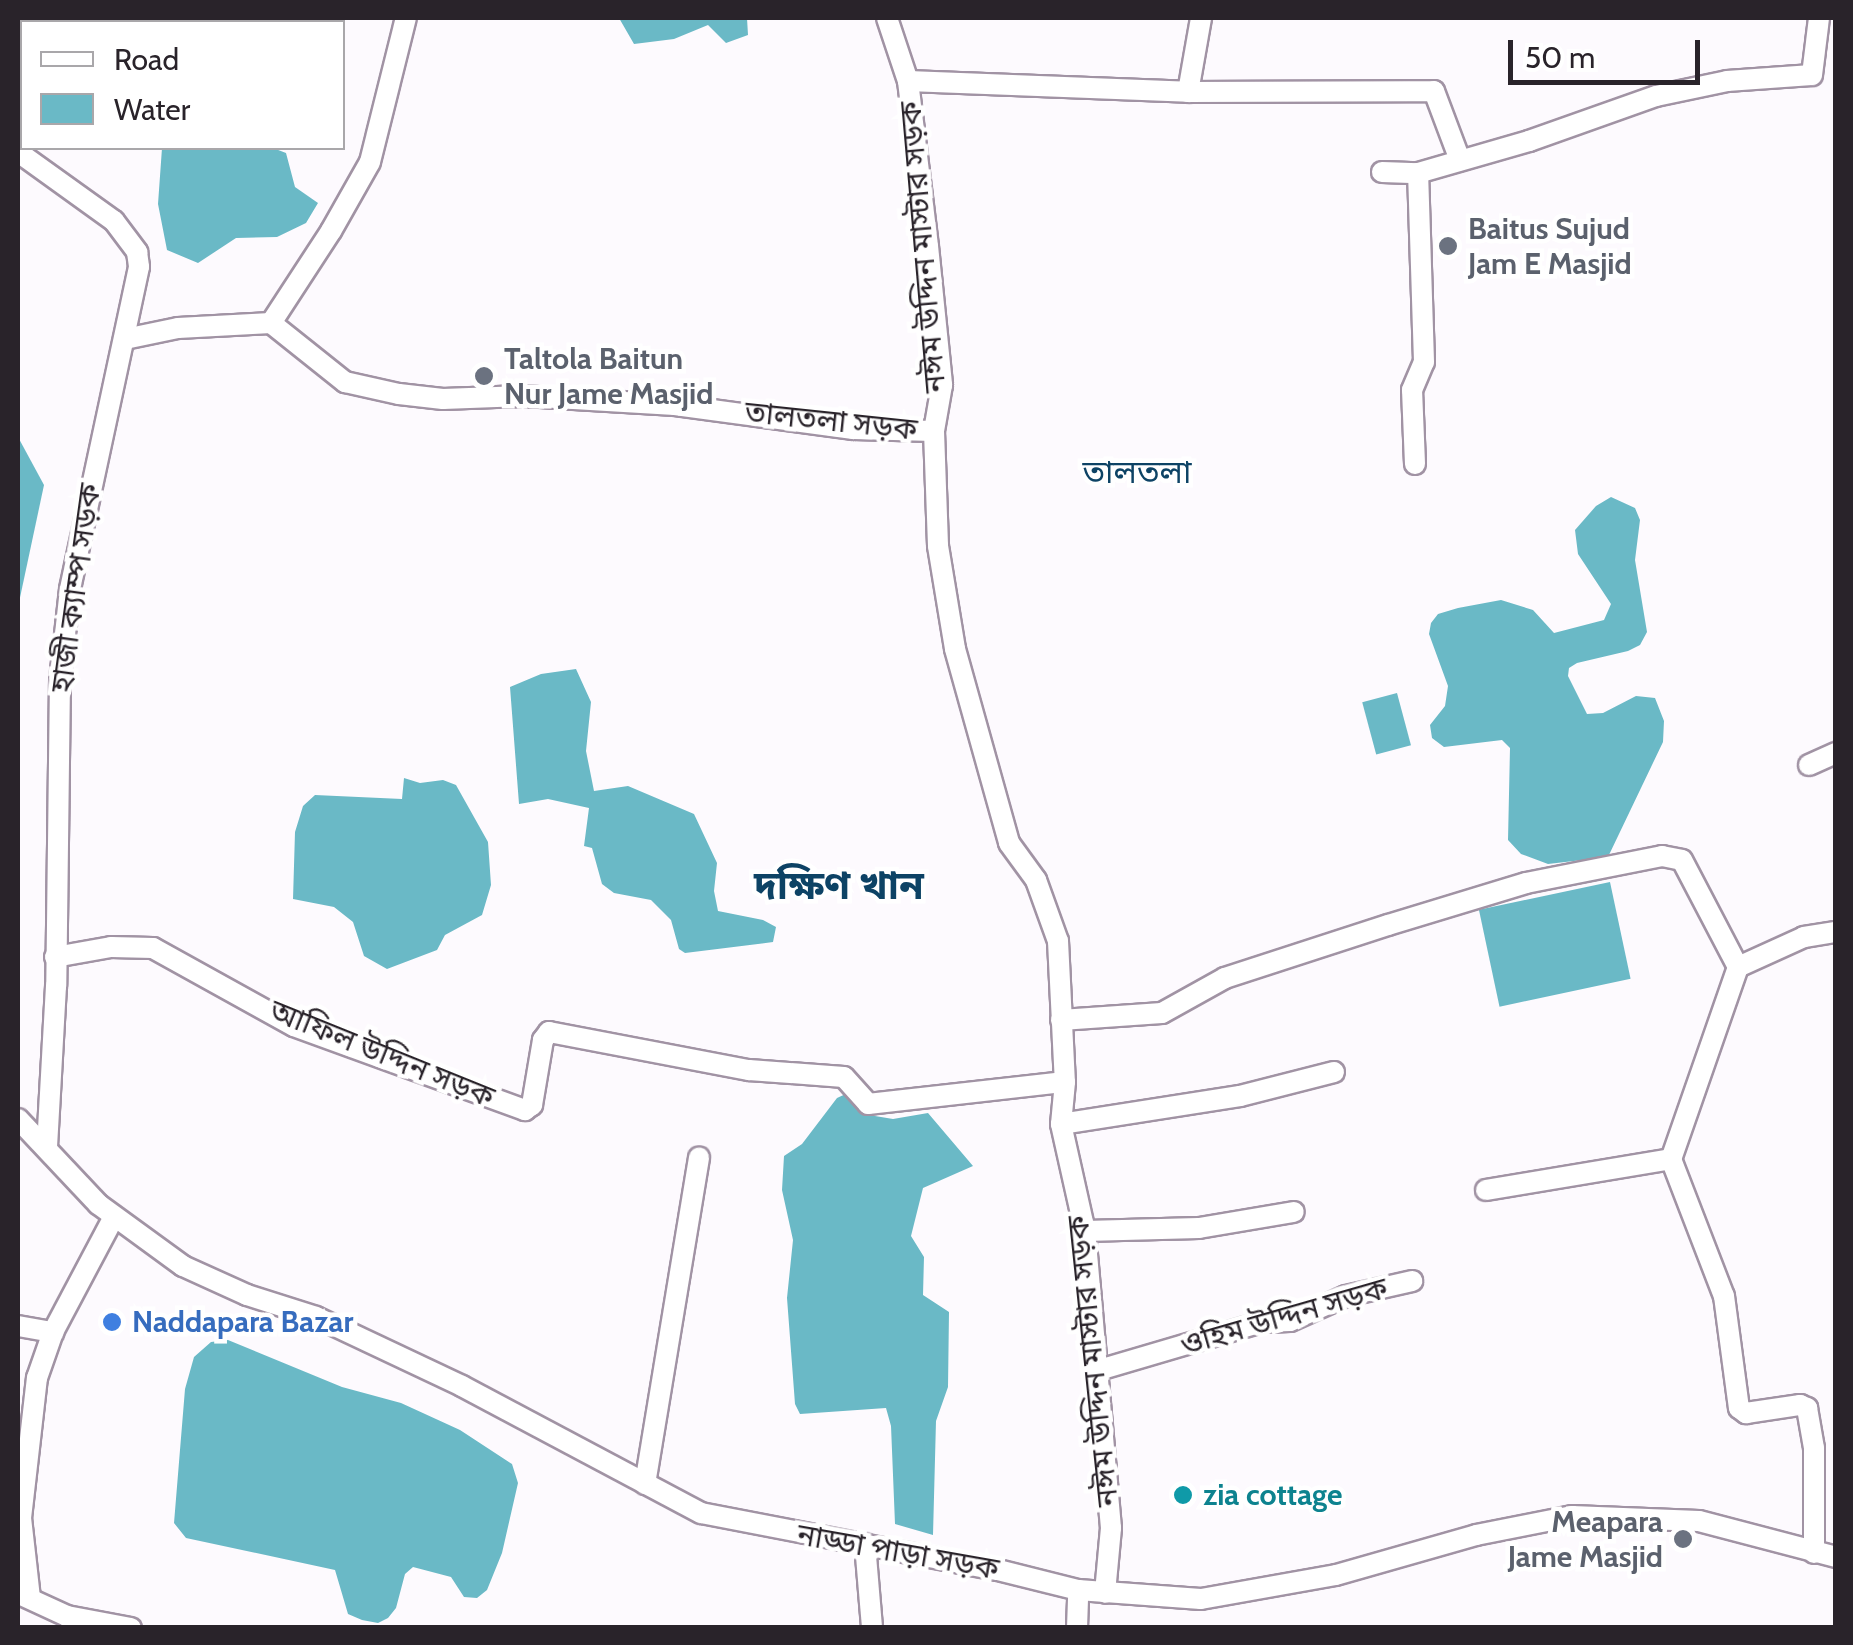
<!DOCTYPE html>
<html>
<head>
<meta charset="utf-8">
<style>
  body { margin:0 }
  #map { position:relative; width:1853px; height:1645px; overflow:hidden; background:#fdfafe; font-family:Cabin,"Noto Sans Bengali",sans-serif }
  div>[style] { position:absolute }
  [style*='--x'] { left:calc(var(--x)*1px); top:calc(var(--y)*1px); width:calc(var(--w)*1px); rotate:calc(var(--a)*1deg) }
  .water>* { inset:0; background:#6ab9c6; transform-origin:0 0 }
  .roads { filter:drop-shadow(2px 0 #a193a4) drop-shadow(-2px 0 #a193a4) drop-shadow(0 2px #a193a4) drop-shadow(0 -2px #a193a4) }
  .street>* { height:20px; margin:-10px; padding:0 10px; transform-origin:10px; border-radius:10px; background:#fff }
  .dots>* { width:28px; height:28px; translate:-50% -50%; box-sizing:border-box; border:5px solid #fff; border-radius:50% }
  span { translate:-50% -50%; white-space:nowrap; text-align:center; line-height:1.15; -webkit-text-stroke:9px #fff; paint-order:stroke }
  .worship-label { font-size:30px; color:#5b616d; font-weight:700 }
  .left { translate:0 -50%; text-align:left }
  .right { translate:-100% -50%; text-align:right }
  .street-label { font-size:30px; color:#29232a }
  .shop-label { font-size:30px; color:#366cbe; font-weight:700 }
  .culture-label { font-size:30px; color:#0d838f; font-weight:700 }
  .neighbourhood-label { font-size:32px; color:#0d4365 }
  .district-label { font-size:40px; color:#0d4365; font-weight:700 }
  .frame { position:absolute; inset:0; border:20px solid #29232a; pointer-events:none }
  .legend { position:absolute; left:20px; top:20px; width:325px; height:130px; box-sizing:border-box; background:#fff; border:2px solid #a9a7aa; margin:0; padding:12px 18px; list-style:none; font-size:30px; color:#29232a }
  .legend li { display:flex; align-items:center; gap:20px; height:50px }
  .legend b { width:50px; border:2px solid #a9a7aa }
  .scale { position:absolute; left:1508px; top:40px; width:192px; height:45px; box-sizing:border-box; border:5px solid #29232a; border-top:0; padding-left:12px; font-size:30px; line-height:35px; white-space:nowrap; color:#29232a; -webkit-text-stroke:8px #fff; paint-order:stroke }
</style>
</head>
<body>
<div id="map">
  <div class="water">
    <i style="clip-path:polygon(619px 18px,747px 18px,748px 35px,726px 43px,708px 25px,674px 39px,634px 44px)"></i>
    <i style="clip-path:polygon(162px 148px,273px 148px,286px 153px,295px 187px,318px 203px,306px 223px,277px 237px,236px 238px,198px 263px,167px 250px,158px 204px)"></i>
    <i style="clip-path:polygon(18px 437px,44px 485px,18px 607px)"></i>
    <i style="clip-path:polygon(1611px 497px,1635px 508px,1640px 520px,1635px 560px,1647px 632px,1640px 645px,1628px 651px,1577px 663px,1569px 668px,1568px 676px,1587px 714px,1603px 713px,1636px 696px,1655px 698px,1664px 721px,1663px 742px,1608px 857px,1548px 864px,1521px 854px,1508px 840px,1510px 748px,1502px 740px,1444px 747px,1432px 738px,1430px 725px,1445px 706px,1448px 686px,1429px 634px,1431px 623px,1438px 614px,1458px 608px,1501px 600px,1533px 610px,1554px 633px,1604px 620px,1611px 604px,1578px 554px,1575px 530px,1596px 506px)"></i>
    <i style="clip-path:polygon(576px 669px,591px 702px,586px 751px,594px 791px,628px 786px,694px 814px,717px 863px,714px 891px,718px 911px,763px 920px,776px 927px,773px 942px,685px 953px,679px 949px,671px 920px,651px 900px,614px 893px,602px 884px,592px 848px,584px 846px,589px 808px,548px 799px,519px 804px,510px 687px,541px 674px)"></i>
    <i style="left:1397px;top:693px;width:54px;height:36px;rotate:75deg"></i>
    <i style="clip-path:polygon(404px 778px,420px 783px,443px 780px,456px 785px,488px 842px,491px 885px,482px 915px,445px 935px,437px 950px,387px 969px,364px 956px,353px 922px,334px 907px,293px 899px,295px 832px,303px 806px,315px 795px,402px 799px)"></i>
    <i style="left:1610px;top:882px;width:99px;height:134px;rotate:78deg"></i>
    <i style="clip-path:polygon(850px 1092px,860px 1096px,869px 1115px,893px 1119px,928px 1113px,973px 1166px,923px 1188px,911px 1236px,924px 1257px,923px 1295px,949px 1312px,948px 1387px,936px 1421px,933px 1535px,895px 1524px,891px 1426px,886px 1408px,800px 1414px,795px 1404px,787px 1298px,793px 1240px,782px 1190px,784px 1156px,802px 1144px,837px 1098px)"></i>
    <i style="clip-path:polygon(228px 1340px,342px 1387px,401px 1403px,460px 1430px,512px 1464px,518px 1483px,502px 1553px,487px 1590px,477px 1598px,464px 1597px,451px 1577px,413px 1567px,405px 1574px,396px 1608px,388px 1618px,378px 1623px,362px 1620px,348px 1614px,335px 1570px,186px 1538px,174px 1523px,185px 1389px,194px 1357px,211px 1342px)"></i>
  </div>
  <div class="roads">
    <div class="street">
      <i style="--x:887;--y:18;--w:66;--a:71.6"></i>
      <i style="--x:908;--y:81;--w:166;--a:83.1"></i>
      <i style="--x:928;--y:246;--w:140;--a:84.2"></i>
      <i style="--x:942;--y:385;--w:47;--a:99.9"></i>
      <i style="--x:934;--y:431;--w:115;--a:88"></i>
      <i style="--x:938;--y:546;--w:104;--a:80.6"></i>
      <i style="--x:955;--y:649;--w:201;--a:74.4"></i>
      <i style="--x:1009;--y:843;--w:46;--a:53.9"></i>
      <i style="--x:1036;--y:880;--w:65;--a:70.2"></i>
      <i style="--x:1058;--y:941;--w:141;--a:87.2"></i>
      <i style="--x:1065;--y:1082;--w:42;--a:95.4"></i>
      <i style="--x:1061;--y:1124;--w:110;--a:77.4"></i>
      <i style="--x:1085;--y:1231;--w:298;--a:85"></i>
      <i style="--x:1111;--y:1528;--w:65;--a:95.3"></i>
      <i style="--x:908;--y:81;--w:280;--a:2.2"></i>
      <i style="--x:1188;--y:92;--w:246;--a:-0.2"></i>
      <i style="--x:1434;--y:91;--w:74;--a:69.4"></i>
      <i style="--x:1188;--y:92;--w:75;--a:-80"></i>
      <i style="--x:18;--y:152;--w:118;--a:35.7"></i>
      <i style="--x:114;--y:221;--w:39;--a:53"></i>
      <i style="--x:137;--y:252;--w:15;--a:82"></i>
      <i style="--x:139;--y:267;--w:329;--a:102.1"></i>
      <i style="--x:70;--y:589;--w:92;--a:96.3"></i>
      <i style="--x:60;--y:680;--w:306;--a:90.7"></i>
      <i style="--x:56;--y:986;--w:161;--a:93.2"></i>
      <i style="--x:1382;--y:172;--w:36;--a:2"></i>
      <i style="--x:1418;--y:173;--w:116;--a:-16.1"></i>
      <i style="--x:1529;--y:141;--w:135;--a:-19.5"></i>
      <i style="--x:1656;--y:96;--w:73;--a:-11.9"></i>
      <i style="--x:1727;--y:81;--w:85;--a:-4"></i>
      <i style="--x:1812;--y:75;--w:57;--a:-83"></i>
      <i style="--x:271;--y:323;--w:95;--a:38.6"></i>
      <i style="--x:345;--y:382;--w:55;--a:12.5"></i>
      <i style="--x:399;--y:394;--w:44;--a:6.5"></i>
      <i style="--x:443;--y:399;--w:80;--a:-2.1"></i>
      <i style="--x:523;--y:396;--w:152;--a:3.4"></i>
      <i style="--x:675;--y:405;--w:180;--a:7.7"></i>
      <i style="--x:853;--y:429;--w:81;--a:1.4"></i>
      <i style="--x:271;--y:323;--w:110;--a:-56.9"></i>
      <i style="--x:331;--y:231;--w:79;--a:-60.5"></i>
      <i style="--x:370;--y:162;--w:148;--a:-76"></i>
      <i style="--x:125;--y:339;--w:54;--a:-11.7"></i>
      <i style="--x:178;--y:328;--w:93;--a:-3.1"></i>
      <i style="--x:1415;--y:464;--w:74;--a:-92.3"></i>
      <i style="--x:1412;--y:390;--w:30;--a:-67"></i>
      <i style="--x:1424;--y:362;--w:189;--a:-91.8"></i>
      <i style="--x:1809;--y:765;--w:30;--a:-24"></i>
      <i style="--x:55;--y:957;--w:57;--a:-10.1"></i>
      <i style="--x:111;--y:947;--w:42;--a:1.4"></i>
      <i style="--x:153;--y:948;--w:161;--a:29"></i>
      <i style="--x:294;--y:1026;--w:246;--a:20"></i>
      <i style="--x:525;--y:1110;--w:9;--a:-36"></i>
      <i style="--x:532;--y:1105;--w:66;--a:-80.4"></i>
      <i style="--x:543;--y:1040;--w:10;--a:-53"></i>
      <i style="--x:549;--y:1032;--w:204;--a:10.8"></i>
      <i style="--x:749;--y:1070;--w:95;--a:4.2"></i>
      <i style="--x:844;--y:1077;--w:36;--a:48"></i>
      <i style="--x:868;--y:1104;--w:198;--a:-6.4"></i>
      <i style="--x:1738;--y:967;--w:203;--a:109.2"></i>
      <i style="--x:1671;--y:1159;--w:147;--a:68.9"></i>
      <i style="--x:1724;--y:1296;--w:113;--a:82.4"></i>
      <i style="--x:1739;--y:1408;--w:9;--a:36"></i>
      <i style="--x:1746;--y:1413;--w:55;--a:-8.4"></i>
      <i style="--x:1800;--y:1405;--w:8;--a:23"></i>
      <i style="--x:1807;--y:1408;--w:41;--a:80.1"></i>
      <i style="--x:1814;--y:1448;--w:105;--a:90"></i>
      <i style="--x:1061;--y:1020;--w:101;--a:-4"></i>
      <i style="--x:1162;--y:1013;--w:72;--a:-29.1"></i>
      <i style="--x:1225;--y:978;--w:171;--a:-18"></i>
      <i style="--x:1388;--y:925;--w:144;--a:-16.9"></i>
      <i style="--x:1526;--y:883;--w:139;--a:-11.2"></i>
      <i style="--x:1662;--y:856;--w:20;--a:11"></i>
      <i style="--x:1682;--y:860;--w:121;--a:62.4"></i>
      <i style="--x:1738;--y:967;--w:72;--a:-24.4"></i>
      <i style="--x:1804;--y:937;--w:32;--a:-9"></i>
      <i style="--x:18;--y:1119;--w:117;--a:46.7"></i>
      <i style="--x:98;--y:1204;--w:105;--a:36.1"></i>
      <i style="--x:183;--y:1266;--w:70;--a:24.4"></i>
      <i style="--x:247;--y:1295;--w:72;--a:17.7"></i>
      <i style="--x:316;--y:1317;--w:161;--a:25.3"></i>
      <i style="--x:462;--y:1386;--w:271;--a:28"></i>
      <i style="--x:701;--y:1513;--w:302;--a:10.9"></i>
      <i style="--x:998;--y:1570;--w:82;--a:14"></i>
      <i style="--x:1078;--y:1590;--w:123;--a:4.2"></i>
      <i style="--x:1201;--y:1599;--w:137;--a:-10.1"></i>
      <i style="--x:1336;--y:1575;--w:146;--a:-15.9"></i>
      <i style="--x:1476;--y:1535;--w:98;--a:-11.2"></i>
      <i style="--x:1572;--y:1516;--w:127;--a:2.3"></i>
      <i style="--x:1699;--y:1521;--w:142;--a:14.7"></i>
      <i style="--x:1061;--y:1124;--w:181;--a:-8.9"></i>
      <i style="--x:1240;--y:1096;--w:97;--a:-14.3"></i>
      <i style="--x:1486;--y:1190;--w:188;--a:-9.5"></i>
      <i style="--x:1085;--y:1231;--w:114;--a:-1.5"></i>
      <i style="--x:1199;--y:1228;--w:96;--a:-9.6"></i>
      <i style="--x:18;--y:1326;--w:36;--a:10"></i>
      <i style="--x:1099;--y:1370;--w:170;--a:-16.4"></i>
      <i style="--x:1262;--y:1322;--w:28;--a:-2"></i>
      <i style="--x:1290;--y:1321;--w:61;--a:-24.1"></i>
      <i style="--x:1346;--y:1296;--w:68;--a:-12.8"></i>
      <i style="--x:645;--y:1484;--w:331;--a:-80.6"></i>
      <i style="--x:865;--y:1544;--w:84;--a:85.2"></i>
      <i style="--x:19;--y:1594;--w:53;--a:24.6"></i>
      <i style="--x:67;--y:1616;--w:65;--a:10.6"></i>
      <i style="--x:30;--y:1598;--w:81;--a:-96.4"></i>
      <i style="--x:21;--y:1518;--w:141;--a:-83.5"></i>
      <i style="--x:37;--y:1378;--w:49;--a:-70.8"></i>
      <i style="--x:53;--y:1332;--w:130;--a:-62.1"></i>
      <i style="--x:1077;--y:1628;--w:38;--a:-88"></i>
    </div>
  </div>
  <div class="dots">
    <i style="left:1448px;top:246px;background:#6b7280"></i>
    <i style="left:484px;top:376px;background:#6b7280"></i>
    <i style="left:112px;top:1322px;background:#3f7fe0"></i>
    <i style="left:1183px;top:1495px;background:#0f9aa8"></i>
    <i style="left:1683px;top:1539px;background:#6b7280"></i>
  </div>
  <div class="worship-label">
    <span class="left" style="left:1468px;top:246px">Baitus Sujud<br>Jam E Masjid</span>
    <span class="left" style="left:504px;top:376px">Taltola Baitun<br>Nur Jame Masjid</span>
    <span class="right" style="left:1663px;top:1539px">Meapara<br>Jame Masjid</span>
  </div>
  <div class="street-label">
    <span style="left:923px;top:247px;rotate:-95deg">নঈম উদ্দিন মাস্টার সড়ক</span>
    <span style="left:831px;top:421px;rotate:6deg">তালতলা সড়ক</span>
    <span style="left:76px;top:588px;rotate:-82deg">হাজী ক্যাম্প সড়ক</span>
    <span style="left:382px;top:1054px;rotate:22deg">আফিল উদ্দিন সড়ক</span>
    <span style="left:1284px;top:1317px;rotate:-16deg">ওহিম উদ্দিন সড়ক</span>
    <span style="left:1093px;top:1361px;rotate:-96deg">নঈম উদ্দিন মাস্টার সড়ক</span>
    <span style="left:898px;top:1552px;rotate:10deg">নাড্ডা পাড়া সড়ক</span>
  </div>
  <div class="shop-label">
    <span class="left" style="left:132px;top:1322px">Naddapara Bazar</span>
  </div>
  <div class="culture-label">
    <span class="left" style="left:1203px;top:1495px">zia cottage</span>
  </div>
  <div class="neighbourhood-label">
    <span style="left:1137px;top:472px">তালতলা</span>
  </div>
  <div class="district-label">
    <span style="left:839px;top:885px">দক্ষিণ খান</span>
  </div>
  <div class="frame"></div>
  <ul class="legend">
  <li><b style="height:12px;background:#fff"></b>Road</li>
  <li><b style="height:28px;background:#6ab9c6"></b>Water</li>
  </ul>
  <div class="scale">50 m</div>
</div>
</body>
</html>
